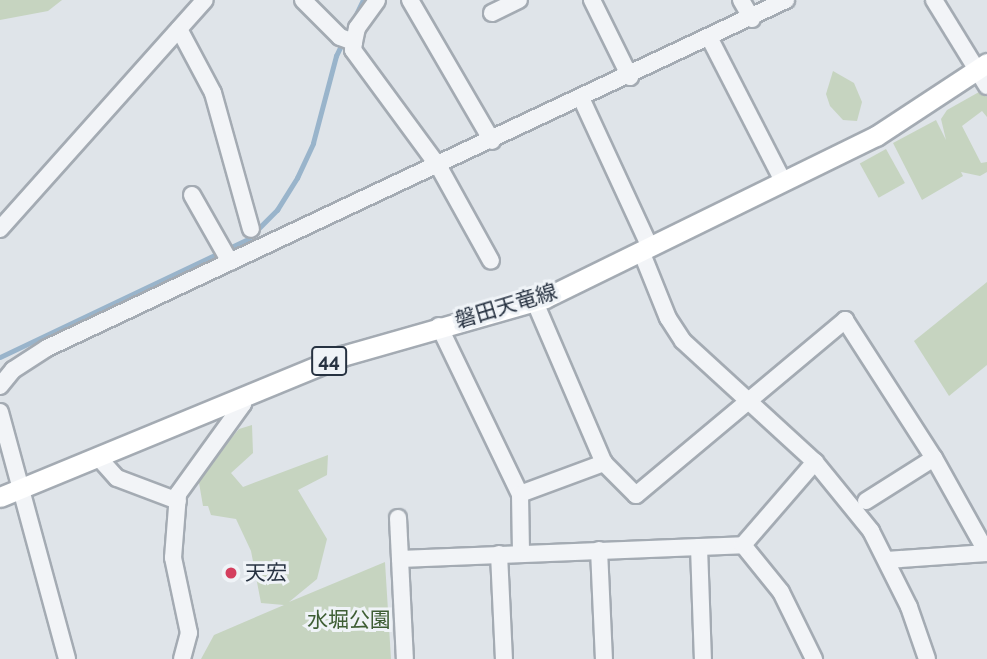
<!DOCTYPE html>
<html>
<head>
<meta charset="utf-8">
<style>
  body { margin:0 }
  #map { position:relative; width:987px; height:659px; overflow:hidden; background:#dfe4e9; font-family:Raleway,"Noto Sans JP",sans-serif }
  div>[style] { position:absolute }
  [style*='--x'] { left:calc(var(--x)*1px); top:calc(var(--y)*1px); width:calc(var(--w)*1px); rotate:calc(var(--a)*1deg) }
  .green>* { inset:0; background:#c6d4c0; transform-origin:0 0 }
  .stream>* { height:4.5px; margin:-2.25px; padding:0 2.25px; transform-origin:2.25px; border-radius:2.25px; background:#99b4cb }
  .roads { filter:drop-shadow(2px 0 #a4abb3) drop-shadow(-2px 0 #a4abb3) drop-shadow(0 2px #a4abb3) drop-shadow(0 -2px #a4abb3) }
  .minor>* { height:16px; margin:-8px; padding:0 8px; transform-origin:8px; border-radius:8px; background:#f2f4f7 }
  .major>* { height:19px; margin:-9.5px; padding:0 9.5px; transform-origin:9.5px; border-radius:9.5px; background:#fff }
  .dots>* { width:19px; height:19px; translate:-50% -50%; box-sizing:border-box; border:4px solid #eff3f7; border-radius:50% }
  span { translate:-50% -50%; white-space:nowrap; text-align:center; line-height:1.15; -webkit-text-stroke:6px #eff3f7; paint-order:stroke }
  .shield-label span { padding:2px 5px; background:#eff3f7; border:2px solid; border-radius:5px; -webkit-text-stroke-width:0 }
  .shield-label { font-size:19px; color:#273241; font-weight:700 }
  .street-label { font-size:21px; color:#273241 }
  .poi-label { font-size:21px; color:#273241 }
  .left { translate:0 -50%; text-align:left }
  .park-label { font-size:21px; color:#3e5e34 }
</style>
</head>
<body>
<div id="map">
  <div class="green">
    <i style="clip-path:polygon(0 0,62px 0,48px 11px,0 20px)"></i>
    <i style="clip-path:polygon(833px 71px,854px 83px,862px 102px,857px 121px,843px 120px,830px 106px,826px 94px)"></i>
    <i style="clip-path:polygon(979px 92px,987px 97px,987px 117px,982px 111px,962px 126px,981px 163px,987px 162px,987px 172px,980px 176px,961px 172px,963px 176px,922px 200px,893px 143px,936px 120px,946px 140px,941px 119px,947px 110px)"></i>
    <i style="left:886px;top:149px;width:39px;height:30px;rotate:61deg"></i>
    <i style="clip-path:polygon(987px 282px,987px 365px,949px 396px,914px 341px)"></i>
    <i style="clip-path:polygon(252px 425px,253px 453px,231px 473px,243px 487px,328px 455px,327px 475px,298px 490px,327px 539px,317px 579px,289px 602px,385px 562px,391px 659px,201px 659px,214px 635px,284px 605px,261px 603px,251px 551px,236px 519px,211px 515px,208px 506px,203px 506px,198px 477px,239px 429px)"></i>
  </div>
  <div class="stream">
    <i style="--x:227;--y:249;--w:23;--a:-25"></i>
    <i style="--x:248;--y:239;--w:41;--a:-45"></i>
    <i style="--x:277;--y:210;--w:38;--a:-58"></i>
    <i style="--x:297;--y:178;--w:38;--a:-65"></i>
    <i style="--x:313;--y:143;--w:90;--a:-75.2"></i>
    <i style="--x:336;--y:56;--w:62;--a:-64.3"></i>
    <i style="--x:0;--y:357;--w:242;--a:-25.4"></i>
  </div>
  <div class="roads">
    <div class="minor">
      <i style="--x:303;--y:0;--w:52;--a:45"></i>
      <i style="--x:340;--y:37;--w:15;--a:20"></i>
      <i style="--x:354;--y:42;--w:8;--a:97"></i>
      <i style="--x:353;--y:50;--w:145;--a:53.7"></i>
      <i style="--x:439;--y:167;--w:107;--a:61"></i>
      <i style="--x:410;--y:0;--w:163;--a:59.8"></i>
      <i style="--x:592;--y:0;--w:86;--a:63.7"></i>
      <i style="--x:741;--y:0;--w:22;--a:60"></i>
      <i style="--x:934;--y:0;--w:101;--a:58.4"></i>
      <i style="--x:492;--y:13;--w:30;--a:-26"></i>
      <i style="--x:179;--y:29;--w:72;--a:62"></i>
      <i style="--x:213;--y:93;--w:141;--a:74.4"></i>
      <i style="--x:710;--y:39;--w:160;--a:62.8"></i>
      <i style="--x:354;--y:42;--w:14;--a:-78"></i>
      <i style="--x:357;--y:28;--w:34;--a:-54"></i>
      <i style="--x:582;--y:100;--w:162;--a:65.2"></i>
      <i style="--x:192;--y:195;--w:77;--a:60.4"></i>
      <i style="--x:0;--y:229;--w:307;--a:-48.2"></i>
      <i style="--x:641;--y:251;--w:72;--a:68.1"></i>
      <i style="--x:668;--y:318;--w:27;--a:57"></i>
      <i style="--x:683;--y:341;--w:179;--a:42.5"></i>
      <i style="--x:815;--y:462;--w:89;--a:50.9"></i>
      <i style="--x:871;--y:531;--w:85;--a:63.4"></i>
      <i style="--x:909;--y:607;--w:55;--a:70.9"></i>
      <i style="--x:534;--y:300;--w:177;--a:66.8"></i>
      <i style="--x:604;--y:463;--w:45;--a:45"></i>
      <i style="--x:636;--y:495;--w:273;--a:-39.9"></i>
      <i style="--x:845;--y:320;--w:164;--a:57.2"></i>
      <i style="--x:934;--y:458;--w:109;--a:60.8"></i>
      <i style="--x:439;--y:326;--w:187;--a:64.3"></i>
      <i style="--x:520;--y:494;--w:58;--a:89"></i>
      <i style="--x:0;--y:386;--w:21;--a:-51"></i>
      <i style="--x:13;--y:370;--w:40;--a:-32.9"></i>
      <i style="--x:47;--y:348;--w:817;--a:-25.22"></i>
      <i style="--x:0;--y:412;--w:256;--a:74.8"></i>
      <i style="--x:98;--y:457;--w:28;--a:48"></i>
      <i style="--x:117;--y:478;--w:65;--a:20.7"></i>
      <i style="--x:520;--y:494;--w:90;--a:-20.3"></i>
      <i style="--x:866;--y:501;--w:80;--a:-32.3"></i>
      <i style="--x:398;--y:518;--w:141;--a:87.2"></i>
      <i style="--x:743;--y:545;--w:60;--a:51"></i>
      <i style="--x:781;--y:592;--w:75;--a:63.8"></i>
      <i style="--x:699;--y:547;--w:112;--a:88"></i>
      <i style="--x:599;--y:550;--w:109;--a:87.4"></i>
      <i style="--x:499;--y:554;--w:105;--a:87.3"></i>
      <i style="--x:400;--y:559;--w:343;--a:-2.3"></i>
      <i style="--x:743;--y:545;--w:110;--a:-49.1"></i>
      <i style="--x:887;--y:560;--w:100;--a:-4"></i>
      <i style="--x:182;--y:659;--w:27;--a:-75"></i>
      <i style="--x:189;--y:633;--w:77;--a:-102"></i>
      <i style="--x:173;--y:558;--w:64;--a:-85.5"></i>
      <i style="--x:178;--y:494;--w:111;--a:-54.2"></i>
      <i style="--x:243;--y:404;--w:7;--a:-98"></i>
    </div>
    <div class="major">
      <i style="--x:0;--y:497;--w:370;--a:-22.4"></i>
      <i style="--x:342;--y:356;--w:211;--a:-15.9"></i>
      <i style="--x:545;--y:298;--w:369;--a:-26.1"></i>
      <i style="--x:876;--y:136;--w:133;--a:-33.3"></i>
    </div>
  </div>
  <div class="dots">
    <i style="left:231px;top:573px;background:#d43f5e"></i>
  </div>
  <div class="shield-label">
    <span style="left:329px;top:361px">44</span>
  </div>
  <div class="street-label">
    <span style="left:506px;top:306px;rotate:-17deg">磐田天竜線</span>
  </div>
  <div class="poi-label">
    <span class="left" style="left:245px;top:573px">天宏</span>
  </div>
  <div class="park-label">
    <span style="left:349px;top:620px">水堀公園</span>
  </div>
</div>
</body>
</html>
